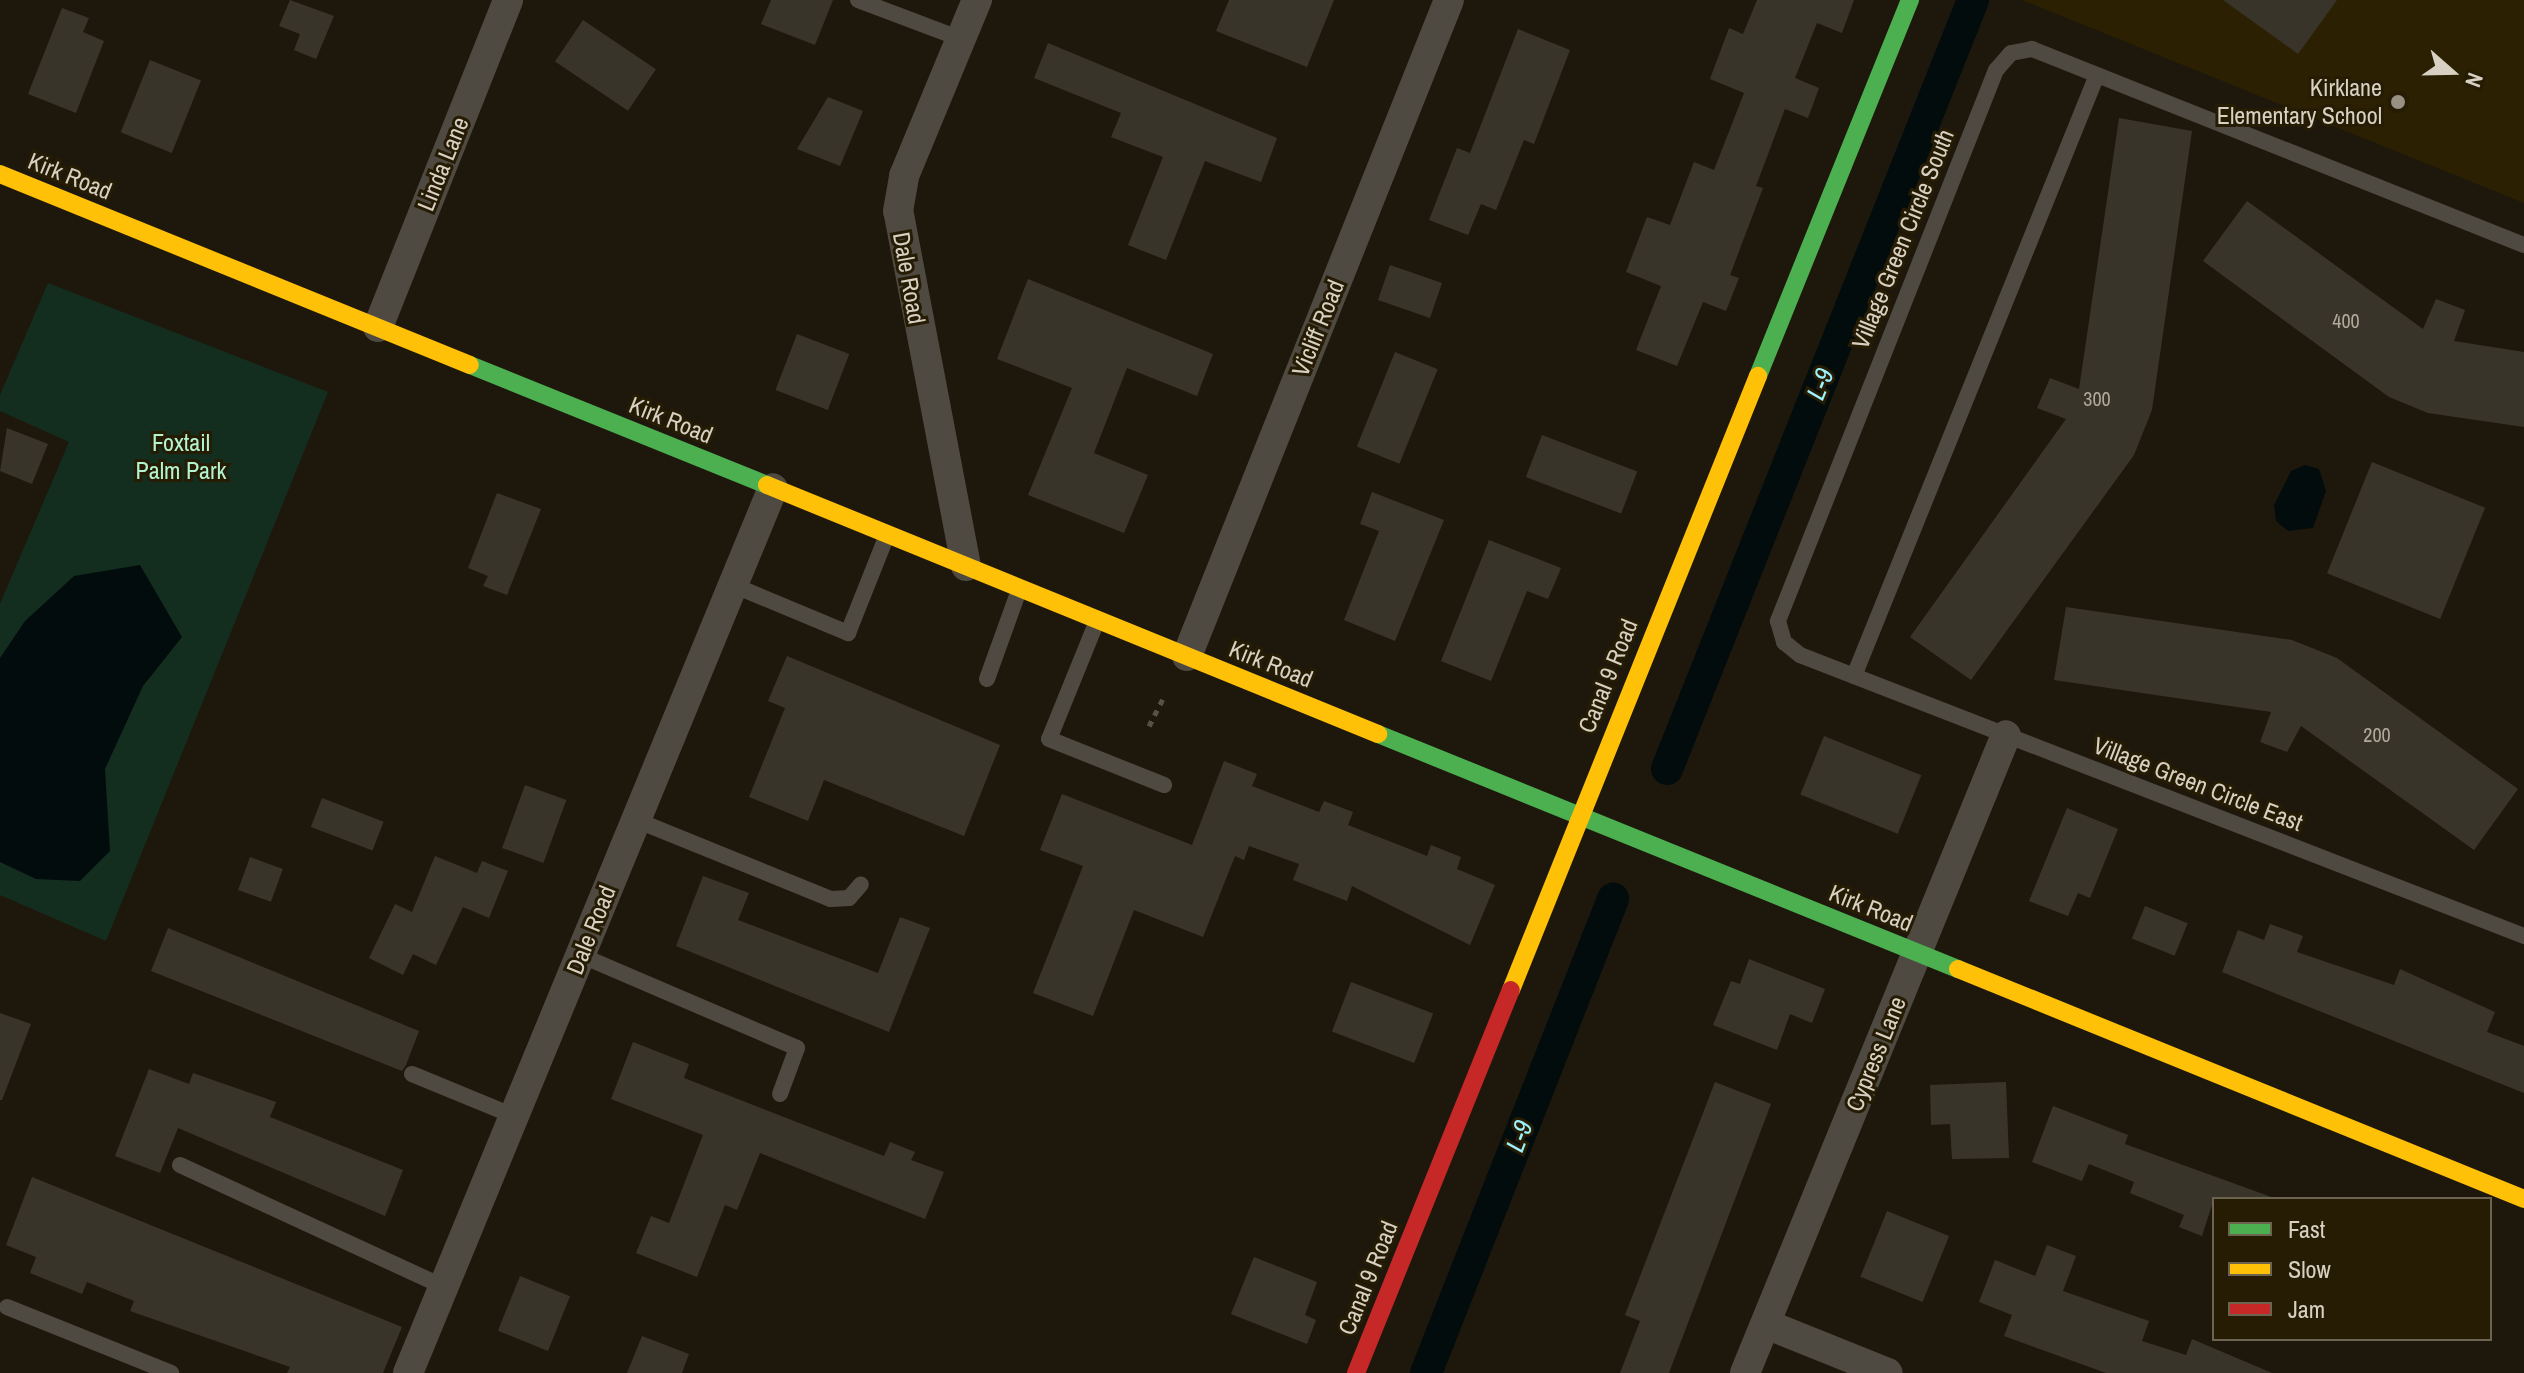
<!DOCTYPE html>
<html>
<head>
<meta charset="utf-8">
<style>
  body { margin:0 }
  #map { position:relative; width:2524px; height:1373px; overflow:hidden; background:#1e180c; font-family:"Archivo Narrow",sans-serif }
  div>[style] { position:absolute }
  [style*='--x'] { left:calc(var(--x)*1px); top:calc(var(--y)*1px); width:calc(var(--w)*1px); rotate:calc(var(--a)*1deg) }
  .built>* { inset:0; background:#2c2002 }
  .green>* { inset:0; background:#132e1f }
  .water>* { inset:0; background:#030c0d }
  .canal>* { height:32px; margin:-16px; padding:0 16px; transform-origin:16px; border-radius:16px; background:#030c0d }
  .building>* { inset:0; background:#393429; transform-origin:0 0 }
  .path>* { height:5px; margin-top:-2.5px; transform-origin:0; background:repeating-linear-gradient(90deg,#555148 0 6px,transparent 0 12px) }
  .lane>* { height:16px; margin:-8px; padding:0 8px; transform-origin:8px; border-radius:8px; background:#4f4a41 }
  .street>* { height:30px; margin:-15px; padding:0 15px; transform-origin:15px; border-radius:15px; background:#4f4a41 }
  .fast>* { height:18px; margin:-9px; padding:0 9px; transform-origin:9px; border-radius:9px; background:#4caf50 }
  .slow>* { height:18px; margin:-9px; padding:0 9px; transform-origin:9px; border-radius:9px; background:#ffc107 }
  .jam>* { height:18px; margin:-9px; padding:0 9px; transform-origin:9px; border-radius:9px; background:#c62828 }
  .dots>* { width:22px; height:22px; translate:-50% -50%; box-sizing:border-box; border:4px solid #261c04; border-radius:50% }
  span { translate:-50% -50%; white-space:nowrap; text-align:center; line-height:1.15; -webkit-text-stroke:6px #261c04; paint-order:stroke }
  .number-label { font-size:20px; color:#b0aa9c }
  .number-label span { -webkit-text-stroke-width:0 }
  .poi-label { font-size:24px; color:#d8d1c3 }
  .right { translate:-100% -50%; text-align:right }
  .street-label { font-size:24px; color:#d8d1c3 }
  .park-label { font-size:24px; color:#b2f3d0 }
  .water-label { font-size:26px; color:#9ef2fc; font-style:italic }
  .legend { position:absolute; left:2212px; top:1197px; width:280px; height:144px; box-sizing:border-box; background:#261c04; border:2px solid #6d6450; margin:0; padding:10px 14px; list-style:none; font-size:24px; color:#d8d1c3 }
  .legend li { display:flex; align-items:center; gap:16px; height:40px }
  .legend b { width:40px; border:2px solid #6d6450 }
  .north { position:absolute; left:2412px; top:32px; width:80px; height:80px; -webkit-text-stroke:6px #261c04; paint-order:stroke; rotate:110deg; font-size:22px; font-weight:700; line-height:32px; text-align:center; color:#d8d1c3 }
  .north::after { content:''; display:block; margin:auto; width:28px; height:36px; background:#d8d1c3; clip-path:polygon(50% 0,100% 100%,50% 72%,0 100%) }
</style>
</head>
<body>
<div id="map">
  <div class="built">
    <i style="clip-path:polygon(2022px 0,2524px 0,2524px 203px)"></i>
  </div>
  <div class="green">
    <i style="clip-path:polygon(48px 283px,328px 392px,106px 941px,0 895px,0 604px,69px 442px,0 411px,0 395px)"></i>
  </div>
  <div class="water">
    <i style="clip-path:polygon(2305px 465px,2319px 469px,2326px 491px,2313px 528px,2288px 531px,2276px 521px,2274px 505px,2291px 471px)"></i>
    <i style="clip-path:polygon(140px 565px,182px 637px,143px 686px,105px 769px,110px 851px,80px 881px,36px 879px,0 862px,0 658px,25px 621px,74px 576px)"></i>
  </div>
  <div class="canal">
    <i style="--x:1667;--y:769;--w:828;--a:-68.3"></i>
    <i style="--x:1426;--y:1373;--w:510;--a:-68.47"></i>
  </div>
  <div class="building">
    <i style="clip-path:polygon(290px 0,334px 16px,316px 59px,294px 50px,300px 34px,279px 26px)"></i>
    <i style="clip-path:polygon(771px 0,833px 0,815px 45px,761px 24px)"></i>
    <i style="clip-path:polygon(1229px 0,1334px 0,1307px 67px,1216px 31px)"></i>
    <i style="clip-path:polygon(1757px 0,1854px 0,1842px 33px,1817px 23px,1795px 78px,1819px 88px,1808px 118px,1785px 109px,1756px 186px,1763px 188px,1730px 275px,1739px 278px,1726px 311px,1703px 302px,1677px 366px,1636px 350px,1661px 286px,1626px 272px,1647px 217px,1670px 225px,1694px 162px,1714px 170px,1744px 93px,1710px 79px,1729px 28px,1743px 34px)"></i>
    <i style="clip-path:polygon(2223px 0,2337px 0,2298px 54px)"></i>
    <i style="clip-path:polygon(62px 8px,89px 18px,83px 32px,104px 41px,76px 113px,28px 94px)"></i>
    <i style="left:583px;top:20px;width:88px;height:50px;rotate:34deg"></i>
    <i style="clip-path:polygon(1518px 29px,1570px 50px,1534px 144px,1524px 140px,1496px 210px,1481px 204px,1468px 235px,1429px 220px,1457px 148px,1470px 153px)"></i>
    <i style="clip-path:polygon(1048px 43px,1277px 138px,1261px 182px,1205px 161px,1166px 260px,1128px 245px,1163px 157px,1111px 137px,1121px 113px,1034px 78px)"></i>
    <i style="left:150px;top:60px;width:55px;height:78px;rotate:22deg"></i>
    <i style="clip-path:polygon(828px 97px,863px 111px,840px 166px,797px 149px)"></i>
    <i style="clip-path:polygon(2119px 118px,2192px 131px,2152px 410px,2134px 455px,1971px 680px,1910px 637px,2066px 419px,2037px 408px,2050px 378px,2079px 389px)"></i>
    <i style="clip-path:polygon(2247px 201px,2423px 329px,2436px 299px,2465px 310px,2454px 341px,2524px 352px,2524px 427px,2428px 413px,2389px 397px,2203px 261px)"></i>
    <i style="left:1390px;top:265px;width:55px;height:37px;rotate:19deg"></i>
    <i style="clip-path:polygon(1028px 279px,1213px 354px,1197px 396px,1127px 368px,1094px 453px,1148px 475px,1124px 533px,1028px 495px,1072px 388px,997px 359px)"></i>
    <i style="left:797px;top:334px;width:56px;height:60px;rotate:21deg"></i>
    <i style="left:1395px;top:352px;width:46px;height:102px;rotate:22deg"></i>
    <i style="clip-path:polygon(7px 428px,48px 444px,32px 484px,0 471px)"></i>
    <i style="left:1542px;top:435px;width:102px;height:45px;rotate:21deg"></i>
    <i style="left:2372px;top:462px;width:122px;height:120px;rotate:22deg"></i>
    <i style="clip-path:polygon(1372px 492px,1444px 520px,1395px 641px,1344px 620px,1379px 531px,1360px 524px)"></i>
    <i style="clip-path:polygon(497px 493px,541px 509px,507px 595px,483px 586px,488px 576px,468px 568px)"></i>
    <i style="clip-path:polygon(1489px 540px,1561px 568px,1548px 599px,1527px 591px,1491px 681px,1441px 661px)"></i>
    <i style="clip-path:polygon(2066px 607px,2292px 640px,2337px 658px,2518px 789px,2474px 850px,2301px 726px,2287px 752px,2260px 742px,2271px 712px,2054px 680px)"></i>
    <i style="clip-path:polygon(787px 656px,1000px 745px,964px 836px,824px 780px,808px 821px,749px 797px,785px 708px,768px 701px)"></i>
    <i style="left:1824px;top:736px;width:105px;height:63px;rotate:22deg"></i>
    <i style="clip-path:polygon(1224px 761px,1257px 774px,1252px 786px,1319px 812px,1324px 801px,1353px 812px,1348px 825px,1427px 856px,1431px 845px,1461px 857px,1457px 869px,1495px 885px,1470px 945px,1352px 886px,1347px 901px,1293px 880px,1299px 864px,1249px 846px,1244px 860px,1235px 856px,1203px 937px,1134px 910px,1093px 1016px,1033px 993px,1083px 866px,1040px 850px,1062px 794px,1192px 845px)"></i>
    <i style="left:525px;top:785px;width:44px;height:67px;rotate:20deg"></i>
    <i style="left:322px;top:798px;width:66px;height:31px;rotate:21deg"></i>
    <i style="clip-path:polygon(2067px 808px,2118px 829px,2090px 898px,2078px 893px,2068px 916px,2029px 901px)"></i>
    <i style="clip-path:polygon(435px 856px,477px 873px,482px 861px,508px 871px,489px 918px,463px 907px,436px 965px,413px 954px,403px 975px,369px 958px,395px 904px,412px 912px)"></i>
    <i style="left:250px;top:857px;width:35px;height:35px;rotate:20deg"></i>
    <i style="clip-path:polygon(703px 876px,749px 893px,738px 920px,878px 973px,900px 917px,930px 928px,889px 1032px,676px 946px)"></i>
    <i style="left:2145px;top:906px;width:46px;height:35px;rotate:22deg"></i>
    <i style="clip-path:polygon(2270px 924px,2303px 936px,2297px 952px,2394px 985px,2400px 969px,2495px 1012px,2487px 1032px,2524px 1046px,2524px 1093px,2222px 972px,2238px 930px,2264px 940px)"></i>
    <i style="clip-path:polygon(168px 928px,419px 1031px,406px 1065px,402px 1071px,151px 971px)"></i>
    <i style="clip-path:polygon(1749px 959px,1825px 989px,1812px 1023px,1790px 1014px,1777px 1050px,1713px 1025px,1731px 981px,1740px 984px)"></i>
    <i style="left:1351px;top:982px;width:88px;height:53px;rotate:21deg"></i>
    <i style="clip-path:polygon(0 1013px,31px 1024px,2px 1100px,0 1100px)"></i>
    <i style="clip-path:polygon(633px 1042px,689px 1064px,684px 1078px,884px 1156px,890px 1142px,915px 1152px,911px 1160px,944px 1172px,925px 1219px,760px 1153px,737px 1210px,725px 1205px,697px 1277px,636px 1253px,651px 1216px,669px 1223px,703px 1135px,611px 1099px)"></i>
    <i style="clip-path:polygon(149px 1069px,189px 1084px,193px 1073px,276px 1102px,270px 1117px,403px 1170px,385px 1216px,178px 1128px,160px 1173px,115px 1156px)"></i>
    <i style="clip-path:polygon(1715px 1082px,1771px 1104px,1669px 1373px,1620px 1373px,1640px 1321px,1625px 1315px)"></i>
    <i style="clip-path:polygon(2006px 1082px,2009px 1158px,1952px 1159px,1950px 1124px,1931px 1125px,1930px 1085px)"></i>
    <i style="clip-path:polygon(2053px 1106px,2128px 1135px,2125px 1144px,2277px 1199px,2214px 1199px,2202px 1236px,2179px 1227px,2184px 1215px,2130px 1193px,2134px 1182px,2089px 1164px,2082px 1181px,2032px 1162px)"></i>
    <i style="clip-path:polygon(32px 1177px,402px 1327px,383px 1373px,287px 1373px,290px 1367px,130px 1311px,134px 1301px,87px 1282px,82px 1294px,30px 1273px,36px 1257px,6px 1245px)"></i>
    <i style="left:1887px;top:1211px;width:67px;height:71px;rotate:22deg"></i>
    <i style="clip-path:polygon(2047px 1245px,2076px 1256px,2063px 1291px,2149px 1321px,2142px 1341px,2186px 1355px,2192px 1339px,2272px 1373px,2106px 1373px,2004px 1336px,2012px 1315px,1979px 1302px,1995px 1260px,2035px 1276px)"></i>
    <i style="clip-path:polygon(1254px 1257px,1317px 1282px,1305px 1315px,1316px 1320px,1307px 1344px,1231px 1314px)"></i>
    <i style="left:520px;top:1276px;width:54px;height:59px;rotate:22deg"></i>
    <i style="clip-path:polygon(642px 1336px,689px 1354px,682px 1373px,627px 1373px)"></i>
  </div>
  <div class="path">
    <i style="--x:1149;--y:726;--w:33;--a:-63"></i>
  </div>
  <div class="lane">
    <i style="--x:858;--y:0;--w:110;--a:20.7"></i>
    <i style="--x:2524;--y:245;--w:530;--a:-158.28"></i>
    <i style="--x:2032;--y:49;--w:21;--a:169"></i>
    <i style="--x:2011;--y:53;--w:23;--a:131"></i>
    <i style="--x:1996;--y:70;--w:593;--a:111.59"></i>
    <i style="--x:1778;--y:621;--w:22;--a:74"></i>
    <i style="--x:1784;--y:642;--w:21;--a:39"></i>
    <i style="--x:1800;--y:655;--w:777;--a:21.21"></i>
    <i style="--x:733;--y:585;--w:125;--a:22.7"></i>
    <i style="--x:848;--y:633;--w:105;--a:-68.3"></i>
    <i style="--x:1097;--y:621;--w:127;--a:112.1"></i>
    <i style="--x:1049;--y:739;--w:124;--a:21.8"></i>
    <i style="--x:1854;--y:676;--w:648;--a:-67.99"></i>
    <i style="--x:987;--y:679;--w:95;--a:-70.2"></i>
    <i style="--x:636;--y:820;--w:210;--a:22.1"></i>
    <i style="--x:831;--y:899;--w:18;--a:-3"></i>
    <i style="--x:849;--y:898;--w:18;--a:-49"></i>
    <i style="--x:580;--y:955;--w:236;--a:23.2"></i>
    <i style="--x:797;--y:1048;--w:49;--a:110.3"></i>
    <i style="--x:412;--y:1074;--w:110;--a:22.4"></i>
    <i style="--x:180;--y:1165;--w:291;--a:24.8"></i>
    <i style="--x:7;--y:1307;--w:177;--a:21.9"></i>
  </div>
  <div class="street">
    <i style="--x:378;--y:327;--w:352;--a:-68.3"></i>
    <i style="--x:966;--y:566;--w:361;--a:-100.8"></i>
    <i style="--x:898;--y:211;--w:36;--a:-80"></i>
    <i style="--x:904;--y:176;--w:191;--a:-67.5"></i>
    <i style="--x:1187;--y:656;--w:706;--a:-68.23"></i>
    <i style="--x:1766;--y:1324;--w:131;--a:21.9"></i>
    <i style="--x:408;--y:1373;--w:957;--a:-67.59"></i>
    <i style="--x:1745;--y:1373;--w:689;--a:-67.75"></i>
  </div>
  <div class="fast">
    <i style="--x:470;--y:365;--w:320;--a:22"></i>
    <i style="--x:1758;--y:376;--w:406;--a:-68"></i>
    <i style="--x:1378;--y:734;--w:626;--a:22.06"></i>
  </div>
  <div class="slow">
    <i style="--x:0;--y:174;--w:507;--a:22.12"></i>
    <i style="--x:767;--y:485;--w:660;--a:22.17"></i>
    <i style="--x:1958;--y:969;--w:611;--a:22.11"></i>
    <i style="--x:1511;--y:990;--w:662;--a:-68.09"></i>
  </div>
  <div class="jam">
    <i style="--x:1356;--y:1373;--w:413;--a:-68"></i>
  </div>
  <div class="dots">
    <i style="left:2398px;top:102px;background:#979083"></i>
  </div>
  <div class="number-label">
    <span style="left:2346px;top:320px">400</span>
    <span style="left:2097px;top:398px">300</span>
    <span style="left:2377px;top:734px">200</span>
  </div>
  <div class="poi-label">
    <span class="right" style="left:2382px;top:102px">Kirklane<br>Elementary School</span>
  </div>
  <div class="street-label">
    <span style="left:443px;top:164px;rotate:-68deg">Linda Lane</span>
    <span style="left:70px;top:176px;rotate:22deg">Kirk Road</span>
    <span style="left:1903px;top:239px;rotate:-68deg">Village Green Circle South</span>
    <span style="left:909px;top:278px;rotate:80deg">Dale Road</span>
    <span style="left:1318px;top:328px;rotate:-68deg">Vicliff Road</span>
    <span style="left:671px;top:420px;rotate:22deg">Kirk Road</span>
    <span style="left:1271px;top:664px;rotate:22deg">Kirk Road</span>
    <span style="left:1608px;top:676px;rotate:-68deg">Canal 9 Road</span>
    <span style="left:2198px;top:784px;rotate:21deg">Village Green Circle East</span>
    <span style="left:1871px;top:908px;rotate:22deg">Kirk Road</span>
    <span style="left:591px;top:930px;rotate:-68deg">Dale Road</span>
    <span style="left:1876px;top:1054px;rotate:-68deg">Cypress Lane</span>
    <span style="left:1368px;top:1278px;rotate:-68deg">Canal 9 Road</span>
  </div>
  <div class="park-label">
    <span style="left:181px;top:457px">Foxtail<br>Palm Park</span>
  </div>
  <div class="water-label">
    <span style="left:1820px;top:384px;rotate:-68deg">L-9</span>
    <span style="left:1519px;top:1136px;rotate:-69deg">L-9</span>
  </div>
  <ul class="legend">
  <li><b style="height:10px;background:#4caf50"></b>Fast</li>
  <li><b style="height:10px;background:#ffc107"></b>Slow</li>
  <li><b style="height:10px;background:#c62828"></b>Jam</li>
  </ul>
  <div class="north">N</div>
</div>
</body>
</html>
